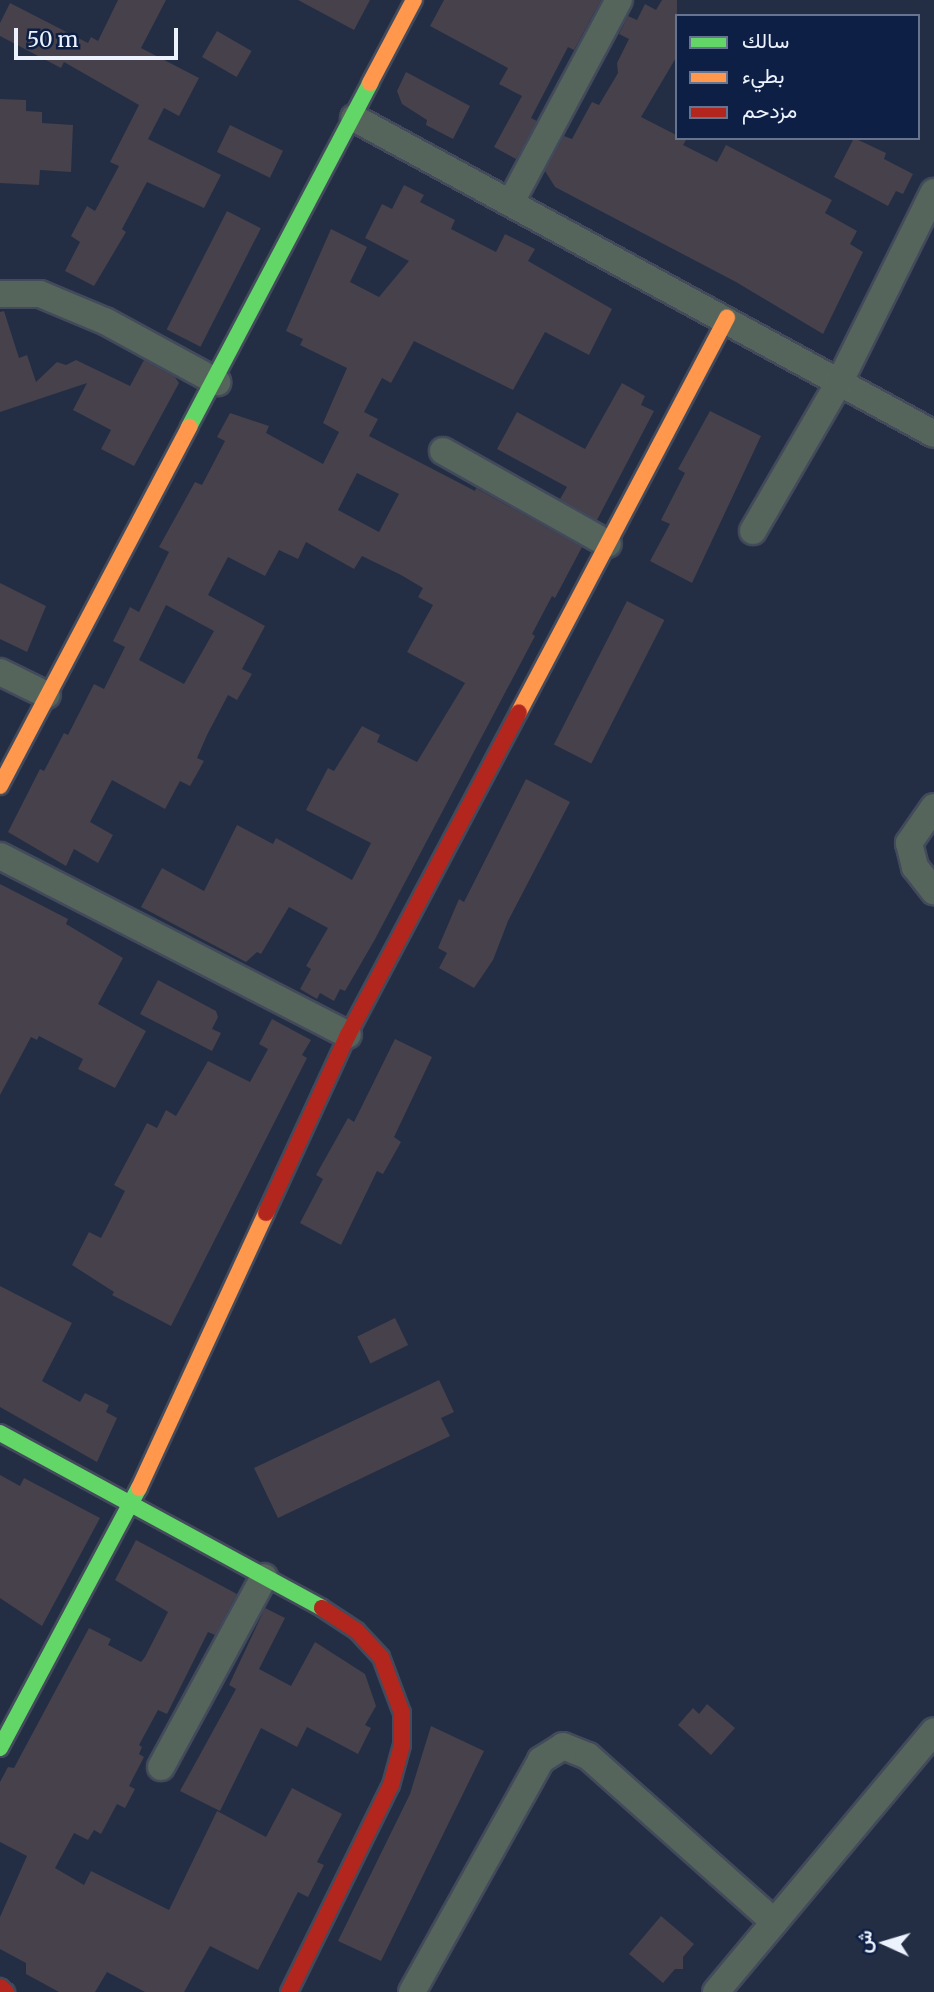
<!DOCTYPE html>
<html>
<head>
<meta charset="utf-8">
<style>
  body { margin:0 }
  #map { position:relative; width:934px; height:1992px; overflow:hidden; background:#232e44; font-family:Merriweather,Vazirmatn,serif }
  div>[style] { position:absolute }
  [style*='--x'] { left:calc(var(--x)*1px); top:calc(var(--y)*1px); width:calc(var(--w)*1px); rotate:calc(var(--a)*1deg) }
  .building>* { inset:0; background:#46414b; transform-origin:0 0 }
  .roads { filter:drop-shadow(2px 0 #424a5b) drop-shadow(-2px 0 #424a5b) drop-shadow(0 2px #424a5b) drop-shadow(0 -2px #424a5b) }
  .street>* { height:26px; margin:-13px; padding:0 13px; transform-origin:13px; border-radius:13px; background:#56655b }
  .fast>* { height:16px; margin:-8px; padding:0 8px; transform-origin:8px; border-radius:8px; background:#63d668 }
  .slow>* { height:16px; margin:-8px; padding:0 8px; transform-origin:8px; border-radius:8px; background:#ff974d }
  .jam>* { height:16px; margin:-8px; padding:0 8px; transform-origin:8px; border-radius:8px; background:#b3261e }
  span { translate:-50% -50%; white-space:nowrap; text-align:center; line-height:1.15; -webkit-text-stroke:5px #0d1f45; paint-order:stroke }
  .legend { position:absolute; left:675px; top:14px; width:245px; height:126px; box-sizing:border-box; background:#0d1f45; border:2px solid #67748f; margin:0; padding:9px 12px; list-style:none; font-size:21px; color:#edf3fe }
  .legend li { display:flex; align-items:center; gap:14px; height:35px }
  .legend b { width:35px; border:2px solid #67748f }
  .north { position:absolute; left:850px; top:1908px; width:70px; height:70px; -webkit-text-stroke:5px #0d1f45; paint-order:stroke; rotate:274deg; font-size:19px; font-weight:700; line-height:28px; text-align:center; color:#edf3fe }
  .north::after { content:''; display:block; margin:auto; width:24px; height:32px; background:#edf3fe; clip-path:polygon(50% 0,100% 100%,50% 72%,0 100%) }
  .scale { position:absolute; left:14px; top:28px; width:164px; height:32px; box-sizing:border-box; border:4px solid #edf3fe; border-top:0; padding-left:9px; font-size:21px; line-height:24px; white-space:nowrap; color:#edf3fe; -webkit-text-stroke:5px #0d1f45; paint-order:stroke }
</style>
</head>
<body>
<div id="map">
  <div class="building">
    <i style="clip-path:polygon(118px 0,166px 0,141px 48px,199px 78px,179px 116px,164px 108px,148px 139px,221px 175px,204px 208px,147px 182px,122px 229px,126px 232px,94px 286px,65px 271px,80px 242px,71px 236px,87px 206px,95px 211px,119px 166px,110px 162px,139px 105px,64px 62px,61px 68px,0 36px,0 23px,10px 3px,88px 43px,91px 37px,98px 41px)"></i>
    <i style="clip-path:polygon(298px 0,370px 0,354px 30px)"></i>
    <i style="clip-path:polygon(444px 0,601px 0,574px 50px,568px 47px,531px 118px,537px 121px,516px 159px,494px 147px,522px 96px,499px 84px,508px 68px,430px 26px)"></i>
    <i style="clip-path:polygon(662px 0,677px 0,677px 56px,641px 117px,686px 140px,683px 145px,717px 162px,726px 145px,832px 200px,825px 213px,857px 231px,850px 244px,863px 252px,823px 334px,736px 282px,555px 187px,545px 171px,564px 136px,572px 139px,592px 102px,599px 105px,618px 73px,617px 63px,629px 39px,619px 34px,628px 16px,637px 20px,645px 4px,656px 10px)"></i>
    <i style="left:217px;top:31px;width:40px;height:30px;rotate:30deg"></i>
    <i style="clip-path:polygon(406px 72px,470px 106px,453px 139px,426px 125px,427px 120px,402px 104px,397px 91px)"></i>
    <i style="clip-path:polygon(0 99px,26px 100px,26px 111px,42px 112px,42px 123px,73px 125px,71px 172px,40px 170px,39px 185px,0 183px)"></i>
    <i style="left:230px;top:125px;width:59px;height:30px;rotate:26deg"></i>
    <i style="clip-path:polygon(854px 138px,886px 153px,884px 159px,913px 174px,903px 194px,896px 191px,888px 206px,834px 177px)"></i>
    <i style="clip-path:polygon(evenodd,404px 185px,424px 195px,420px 202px,455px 220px,451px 229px,496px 252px,505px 234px,535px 249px,528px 261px,612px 309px,589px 355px,545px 332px,513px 390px,414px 341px,391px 383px,382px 378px,364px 412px,378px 419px,369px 436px,475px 491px,476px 488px,582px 547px,555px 598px,552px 596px,532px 634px,535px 636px,374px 941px,345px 991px,340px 989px,334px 1001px,320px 993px,317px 999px,300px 989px,311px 969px,306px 966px,328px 928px,289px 907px,261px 954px,257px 952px,246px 962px,141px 907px,162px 868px,204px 891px,237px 825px,273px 844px,276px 838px,352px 880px,371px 843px,306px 810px,328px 768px,334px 771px,362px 726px,380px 735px,377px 742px,417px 762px,465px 683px,407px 652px,433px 605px,418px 597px,423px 588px,401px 575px,362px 556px,354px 569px,306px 542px,298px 559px,279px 550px,265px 576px,228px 557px,208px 595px,265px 626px,242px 669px,252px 674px,237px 700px,228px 695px,207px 735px,197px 758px,204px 761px,190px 786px,180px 781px,165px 809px,112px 780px,90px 822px,113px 835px,98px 863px,74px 849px,66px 866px,8px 832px,40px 769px,44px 771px,64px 733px,68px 735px,94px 684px,104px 689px,125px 647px,113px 641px,130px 607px,139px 612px,169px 552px,159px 547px,195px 482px,202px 485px,225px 441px,217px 437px,230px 413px,269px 426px,266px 433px,323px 464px,339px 432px,323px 423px,347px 368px,300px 345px,303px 339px,286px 331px,331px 229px,367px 247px,350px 282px,379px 297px,409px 261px,365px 238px,382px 204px,392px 209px,404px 185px,357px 473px,399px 494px,379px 532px,338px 510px,357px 473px,404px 185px,166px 605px,214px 631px,184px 684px,139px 660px,166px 605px)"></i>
    <i style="left:227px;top:211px;width:38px;height:133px;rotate:27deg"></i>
    <i style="clip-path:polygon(4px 311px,19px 358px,27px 355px,36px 382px,57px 362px,66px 365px,76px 360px,130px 386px,144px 360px,175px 377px,179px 383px,134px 466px,101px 449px,111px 430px,73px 410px,87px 383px,0 412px,0 312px)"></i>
    <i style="clip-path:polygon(622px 383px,645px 396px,641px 405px,654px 411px,597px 520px,560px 499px,567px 487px,497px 449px,517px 412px,585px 449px)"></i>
    <i style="clip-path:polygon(710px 411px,761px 436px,692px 583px,650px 561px,670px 524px,661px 520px,685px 473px,678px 469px)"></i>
    <i style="clip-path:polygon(0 583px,46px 606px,27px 652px,0 639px)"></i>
    <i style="left:627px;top:601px;width:42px;height:161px;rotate:27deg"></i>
    <i style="clip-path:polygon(526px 779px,570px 802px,508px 921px,493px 960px,474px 988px,439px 968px,447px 953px,438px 948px,459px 899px,464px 902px)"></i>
    <i style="clip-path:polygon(0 884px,68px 919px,66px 924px,123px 958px,98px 1004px,146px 1031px,115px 1088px,78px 1069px,83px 1059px,39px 1036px,37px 1040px,31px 1037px,0 1095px)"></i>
    <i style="clip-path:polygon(158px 980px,216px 1011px,218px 1017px,212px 1029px,221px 1033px,212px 1051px,140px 1014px)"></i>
    <i style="clip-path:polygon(272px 1019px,311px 1040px,302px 1055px,307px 1058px,171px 1326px,112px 1295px,114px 1292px,72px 1265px,89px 1232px,101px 1238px,125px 1191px,114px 1185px,147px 1123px,157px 1128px,166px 1110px,176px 1116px,208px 1061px,250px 1082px,268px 1049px,259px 1044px)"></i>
    <i style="clip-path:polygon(395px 1039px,432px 1057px,394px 1137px,401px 1142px,383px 1174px,377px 1171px,341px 1245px,300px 1223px,323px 1179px,316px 1175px,348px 1118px,354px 1122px)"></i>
    <i style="clip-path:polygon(0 1286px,72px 1323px,42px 1381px,80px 1402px,85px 1393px,109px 1405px,106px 1412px,117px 1418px,97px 1462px,0 1407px)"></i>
    <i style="left:395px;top:1318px;width:30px;height:42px;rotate:64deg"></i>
    <i style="clip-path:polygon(439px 1380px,454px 1412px,441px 1418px,450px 1436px,278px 1518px,254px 1468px)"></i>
    <i style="clip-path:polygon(0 1475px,20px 1486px,24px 1478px,100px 1518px,42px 1626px,0 1598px)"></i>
    <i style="clip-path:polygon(136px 1540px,237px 1594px,215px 1635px,208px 1632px,167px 1714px,158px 1710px,139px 1745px,142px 1747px,139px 1754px,144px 1757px,129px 1786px,135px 1789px,125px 1808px,117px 1804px,101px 1834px,94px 1830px,88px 1840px,74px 1833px,55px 1868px,84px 1885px,91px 1871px,169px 1910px,217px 1811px,266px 1837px,292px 1788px,342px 1814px,317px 1862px,324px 1865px,308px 1897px,298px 1892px,258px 1970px,210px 1946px,184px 1992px,145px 1992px,107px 1972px,95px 1992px,59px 1992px,26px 1974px,26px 1963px,0 1949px,0 1917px,27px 1856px,0 1842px,0 1782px,8px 1767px,14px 1768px,89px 1628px,111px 1639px,108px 1645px,141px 1662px,145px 1657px,168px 1612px,115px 1580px)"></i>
    <i style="clip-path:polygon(265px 1608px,285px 1618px,259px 1669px,291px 1686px,315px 1642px,365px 1674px,376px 1706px,365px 1725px,371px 1728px,358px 1754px,307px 1727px,297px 1747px,261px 1728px,220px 1811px,180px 1791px,236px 1689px,229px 1685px)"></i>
    <i style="clip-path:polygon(707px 1704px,735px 1728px,711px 1755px,678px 1725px,693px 1708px,699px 1714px)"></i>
    <i style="clip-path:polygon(431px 1726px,484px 1751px,381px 1961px,338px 1941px,410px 1794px)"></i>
    <i style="clip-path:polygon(661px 1916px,694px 1944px,683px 1957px,683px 1969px,675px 1969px,663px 1983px,629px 1954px)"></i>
  </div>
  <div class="roads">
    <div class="street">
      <i style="--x:354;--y:118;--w:660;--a:28.58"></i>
      <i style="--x:511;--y:202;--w:229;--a:-61.9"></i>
      <i style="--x:0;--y:294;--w:40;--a:0"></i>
      <i style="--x:40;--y:294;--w:70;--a:22.6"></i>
      <i style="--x:105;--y:321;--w:128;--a:28.6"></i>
      <i style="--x:443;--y:451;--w:189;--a:29.4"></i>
      <i style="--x:753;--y:531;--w:173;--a:-59.9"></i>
      <i style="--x:840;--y:381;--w:211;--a:-63.6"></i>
      <i style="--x:0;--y:672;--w:52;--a:26.1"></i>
      <i style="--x:934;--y:807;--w:44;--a:124.8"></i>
      <i style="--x:909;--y:843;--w:25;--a:76"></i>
      <i style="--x:915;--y:867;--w:31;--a:52"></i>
      <i style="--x:0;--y:856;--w:391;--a:27.2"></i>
      <i style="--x:161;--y:1767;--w:216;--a:-61.5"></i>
      <i style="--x:412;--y:1992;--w:265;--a:-60.9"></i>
      <i style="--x:541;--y:1760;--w:26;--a:-32"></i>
      <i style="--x:563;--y:1746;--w:27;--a:22"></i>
      <i style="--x:588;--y:1756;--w:248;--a:41.7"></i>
      <i style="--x:716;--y:1992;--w:340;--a:-50.1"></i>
    </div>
    <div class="fast">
      <i style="--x:189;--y:427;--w:389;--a:-62.2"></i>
      <i style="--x:0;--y:1433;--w:366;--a:28.5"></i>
      <i style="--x:0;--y:1748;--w:295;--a:-61.9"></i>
    </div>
    <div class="slow">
      <i style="--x:370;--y:83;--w:94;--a:-62.1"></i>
      <i style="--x:519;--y:712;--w:446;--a:-62.2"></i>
      <i style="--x:0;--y:786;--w:406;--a:-62.2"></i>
      <i style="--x:139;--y:1488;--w:303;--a:-65.2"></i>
    </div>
    <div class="jam">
      <i style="--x:266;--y:1213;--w:196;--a:-65.3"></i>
      <i style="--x:348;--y:1035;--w:365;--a:-62.1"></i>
      <i style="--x:0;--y:1987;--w:8;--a:40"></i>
      <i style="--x:289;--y:1992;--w:231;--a:-63.8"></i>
      <i style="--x:391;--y:1785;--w:41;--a:-74.6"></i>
      <i style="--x:402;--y:1745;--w:32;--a:-90"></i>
      <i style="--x:402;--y:1713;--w:60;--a:-110.6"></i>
      <i style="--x:381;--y:1657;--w:35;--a:-133"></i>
      <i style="--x:357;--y:1631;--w:42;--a:-146.7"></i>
    </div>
  </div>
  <ul class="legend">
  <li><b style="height:9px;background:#63d668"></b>سالك</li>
  <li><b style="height:9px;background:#ff974d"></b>بطيء</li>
  <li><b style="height:9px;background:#b3261e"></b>مزدحم</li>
  </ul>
  <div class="north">ش</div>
  <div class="scale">50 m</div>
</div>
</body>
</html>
